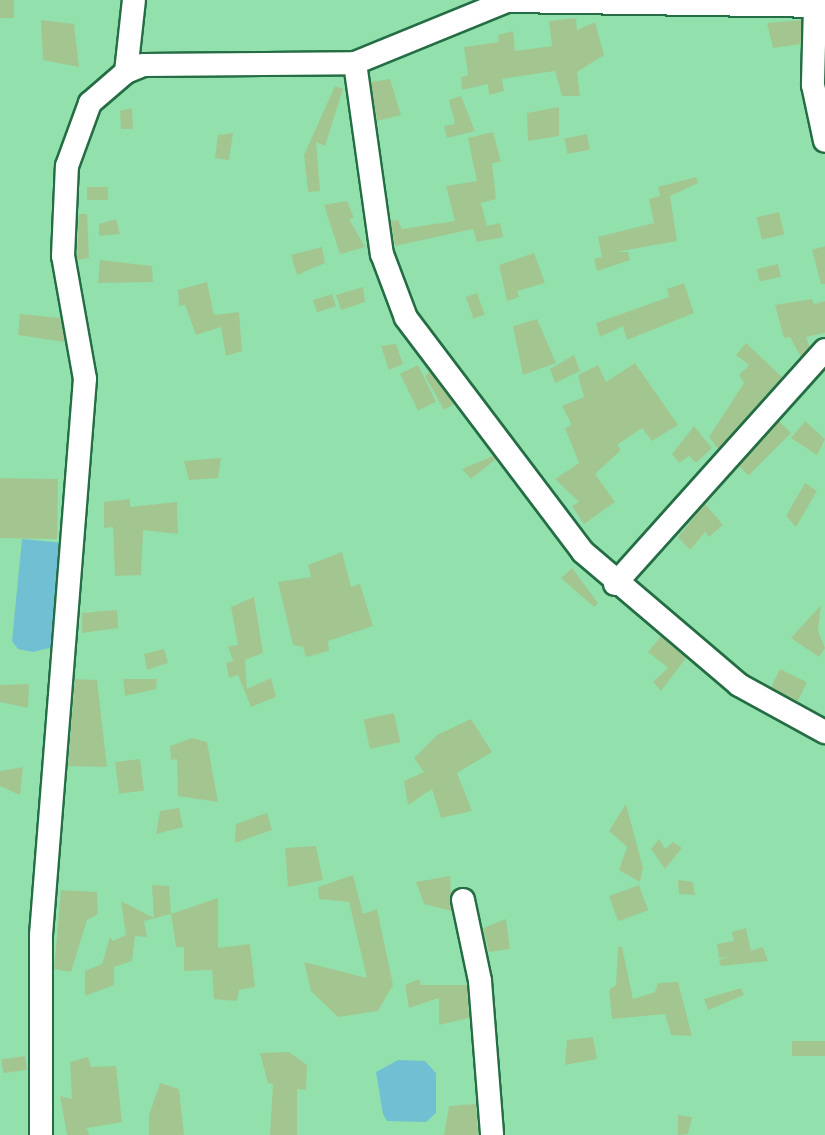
<!DOCTYPE html>
<html>
<head>
<meta charset="utf-8">
<style>
  body { margin:0 }
  #map { position:relative; width:825px; height:1135px; overflow:hidden; background:#a2eabb; font-family:Quicksand,sans-serif }
  div>[style] { position:absolute }
  [style*='--x'] { left:calc(var(--x)*1px); top:calc(var(--y)*1px); width:calc(var(--w)*1px); rotate:calc(var(--a)*1deg) }
  .built>* { inset:0; background:#92e1ad; transform-origin:0 0 }
  .water>* { inset:0; background:#71bfd2 }
  .building>* { inset:0; background:#a3c691; transform-origin:0 0 }
  .roads { filter:drop-shadow(2px 0 #256d44) drop-shadow(-2px 0 #256d44) drop-shadow(0 2px #256d44) drop-shadow(0 -2px #256d44) }
  .minor>* { height:22px; margin:-11px; padding:0 11px; transform-origin:11px; border-radius:11px; background:#fff }
  span { translate:-50% -50%; white-space:nowrap; text-align:center; line-height:1.15; -webkit-text-stroke:4.5px #e9feef; paint-order:stroke }
</style>
</head>
<body>
<div id="map">
  <div class="built">
    <i style="left:0;top:0;width:825px;height:1135px"></i>
  </div>
  <div class="water">
    <i style="clip-path:polygon(22px 539px,64px 543px,53px 647px,33px 652px,18px 649px,12px 641px)"></i>
    <i style="clip-path:polygon(398px 1060px,425px 1061px,436px 1073px,436px 1113px,426px 1122px,387px 1121px,383px 1114px,376px 1072px)"></i>
  </div>
  <div class="building">
    <i style="left:0;top:0;width:14px;height:18px"></i>
    <i style="clip-path:polygon(576px 18px,577px 30px,595px 22px,604px 55px,577px 72px,580px 96px,562px 96px,555px 71px,502px 79px,504px 91px,489px 95px,488px 84px,462px 90px,461px 77px,468px 75px,464px 47px,499px 42px,498px 35px,513px 31px,515px 51px,552px 46px,549px 21px)"></i>
    <i style="clip-path:polygon(41px 20px,74px 24px,79px 67px,43px 60px)"></i>
    <i style="clip-path:polygon(801px 20px,801px 44px,773px 48px,767px 23px)"></i>
    <i style="clip-path:polygon(390px 79px,401px 115px,377px 121px,371px 82px)"></i>
    <i style="clip-path:polygon(335px 86px,343px 89px,325px 146px,316px 142px,320px 191px,308px 192px,304px 155px)"></i>
    <i style="clip-path:polygon(461px 96px,475px 131px,447px 138px,444px 126px,455px 124px,449px 100px)"></i>
    <i style="clip-path:polygon(559px 107px,559px 136px,528px 141px,527px 113px)"></i>
    <i style="clip-path:polygon(132px 108px,133px 129px,121px 129px,120px 111px)"></i>
    <i style="clip-path:polygon(493px 132px,501px 162px,492px 163px,496px 199px,481px 203px,487px 226px,500px 223px,503px 237px,477px 242px,473px 229px,395px 246px,391px 221px,398px 220px,402px 229px,455px 221px,446px 186px,477px 181px,468px 138px)"></i>
    <i style="clip-path:polygon(233px 133px,229px 160px,215px 158px,218px 135px)"></i>
    <i style="left:587px;top:134px;width:16px;height:23px;rotate:79deg"></i>
    <i style="clip-path:polygon(696px 177px,698px 183px,670px 196px,677px 241px,616px 252px,628px 252px,630px 260px,597px 271px,594px 259px,602px 257px,598px 237px,654px 223px,649px 199px,660px 196px,658px 187px)"></i>
    <i style="left:87px;top:187px;width:21px;height:13px"></i>
    <i style="clip-path:polygon(347px 201px,354px 218px,349px 219px,365px 247px,340px 254px,324px 205px)"></i>
    <i style="left:779px;top:212px;width:23px;height:23px;rotate:77deg"></i>
    <i style="clip-path:polygon(79px 214px,87px 214px,89px 258px,77px 260px)"></i>
    <i style="clip-path:polygon(116px 219px,120px 234px,99px 236px,99px 224px)"></i>
    <i style="clip-path:polygon(825px 246px,825px 284px,821px 284px,812px 250px)"></i>
    <i style="clip-path:polygon(322px 247px,325px 263px,297px 275px,291px 255px)"></i>
    <i style="clip-path:polygon(534px 253px,545px 283px,517px 291px,519px 297px,507px 301px,499px 265px)"></i>
    <i style="clip-path:polygon(100px 260px,152px 266px,153px 282px,98px 283px)"></i>
    <i style="left:778px;top:264px;width:13px;height:22px;rotate:77deg"></i>
    <i style="clip-path:polygon(207px 282px,214px 315px,239px 312px,242px 351px,226px 356px,221px 327px,196px 335px,185px 305px,179px 306px,178px 290px)"></i>
    <i style="clip-path:polygon(684px 283px,694px 313px,627px 340px,623px 326px,600px 337px,596px 323px,669px 297px,667px 289px)"></i>
    <i style="clip-path:polygon(363px 287px,365px 302px,341px 310px,336px 295px)"></i>
    <i style="left:477px;top:293px;width:23px;height:12px;rotate:70deg"></i>
    <i style="left:332px;top:294px;width:13px;height:20px;rotate:72deg"></i>
    <i style="clip-path:polygon(812px 299px,814px 304px,825px 301px,825px 333px,806px 337px,810px 347px,801px 357px,790px 337px,784px 338px,775px 305px)"></i>
    <i style="clip-path:polygon(20px 314px,60px 318px,65px 342px,18px 335px)"></i>
    <i style="clip-path:polygon(537px 319px,556px 363px,523px 375px,513px 326px)"></i>
    <i style="clip-path:polygon(746px 343px,782px 377px,718px 449px,709px 437px,744px 383px,739px 375px,749px 365px,736px 355px)"></i>
    <i style="clip-path:polygon(396px 344px,403px 364px,389px 370px,381px 346px)"></i>
    <i style="clip-path:polygon(574px 355px,580px 371px,555px 383px,550px 369px)"></i>
    <i style="clip-path:polygon(635px 363px,678px 425px,652px 441px,642px 428px,617px 445px,621px 450px,595px 474px,615px 502px,584px 524px,572px 506px,579px 502px,555px 479px,579px 463px,565px 428px,572px 425px,562px 406px,584px 397px,578px 375px,598px 365px,606px 382px)"></i>
    <i style="left:418px;top:365px;width:41px;height:20px;rotate:64deg"></i>
    <i style="clip-path:polygon(430px 372px,454px 404px,444px 410px,425px 376px)"></i>
    <i style="left:779px;top:421px;width:17px;height:60px;rotate:45deg"></i>
    <i style="clip-path:polygon(805px 421px,825px 439px,817px 455px,791px 438px)"></i>
    <i style="clip-path:polygon(694px 426px,712px 448px,696px 463px,689px 456px,679px 463px,672px 454px)"></i>
    <i style="clip-path:polygon(493px 456px,496px 459px,471px 479px,462px 469px)"></i>
    <i style="clip-path:polygon(221px 458px,218px 478px,189px 480px,184px 461px)"></i>
    <i style="left:0;top:478px;width:58px;height:60px;rotate:1deg"></i>
    <i style="clip-path:polygon(805px 483px,817px 491px,796px 527px,786px 516px)"></i>
    <i style="clip-path:polygon(130px 499px,130px 507px,177px 502px,178px 534px,143px 530px,141px 575px,115px 576px,113px 527px,104px 528px,104px 502px)"></i>
    <i style="clip-path:polygon(705px 504px,723px 525px,709px 537px,705px 532px,690px 550px,678px 537px)"></i>
    <i style="clip-path:polygon(342px 552px,351px 587px,360px 584px,373px 626px,328px 641px,329px 651px,306px 657px,303px 647px,293px 645px,278px 582px,311px 577px,308px 565px)"></i>
    <i style="clip-path:polygon(572px 568px,598px 603px,594px 607px,561px 578px)"></i>
    <i style="clip-path:polygon(254px 597px,263px 653px,245px 660px,247px 689px,271px 678px,276px 697px,251px 707px,238px 675px,229px 678px,226px 663px,233px 661px,228px 646px,238px 645px,231px 607px)"></i>
    <i style="clip-path:polygon(821px 605px,818px 631px,825px 648px,819px 657px,791px 638px)"></i>
    <i style="clip-path:polygon(117px 610px,118px 628px,82px 633px,82px 613px)"></i>
    <i style="clip-path:polygon(661px 636px,686px 658px,661px 691px,653px 682px,668px 668px,648px 652px)"></i>
    <i style="clip-path:polygon(164px 649px,168px 663px,147px 670px,144px 654px)"></i>
    <i style="left:780px;top:669px;width:30px;height:21px;rotate:26deg"></i>
    <i style="clip-path:polygon(75px 679px,97px 680px,107px 767px,68px 766px)"></i>
    <i style="clip-path:polygon(123px 679px,157px 679px,156px 689px,125px 696px)"></i>
    <i style="clip-path:polygon(29px 684px,28px 708px,0 702px,0 685px)"></i>
    <i style="left:394px;top:713px;width:30px;height:31px;rotate:78deg"></i>
    <i style="clip-path:polygon(471px 719px,492px 752px,457px 773px,472px 811px,441px 818px,432px 789px,408px 805px,404px 781px,424px 772px,414px 758px,437px 735px)"></i>
    <i style="clip-path:polygon(192px 738px,207px 742px,218px 802px,178px 796px,177px 759px,171px 760px,170px 746px)"></i>
    <i style="left:140px;top:759px;width:32px;height:25px;rotate:83deg"></i>
    <i style="clip-path:polygon(23px 767px,20px 795px,0 786px,0 771px)"></i>
    <i style="clip-path:polygon(626px 804px,643px 868px,640px 882px,619px 870px,627px 847px,609px 831px)"></i>
    <i style="clip-path:polygon(179px 808px,183px 827px,156px 834px,160px 811px)"></i>
    <i style="clip-path:polygon(267px 813px,272px 830px,235px 843px,236px 824px)"></i>
    <i style="clip-path:polygon(659px 839px,665px 849px,673px 842px,682px 848px,665px 869px,651px 849px)"></i>
    <i style="clip-path:polygon(316px 846px,323px 880px,288px 887px,285px 848px)"></i>
    <i style="clip-path:polygon(353px 875px,363px 914px,377px 909px,393px 985px,378px 1011px,338px 1017px,311px 991px,304px 962px,367px 978px,349px 902px,319px 899px,318px 887px)"></i>
    <i style="clip-path:polygon(450px 876px,452px 911px,424px 904px,416px 882px)"></i>
    <i style="clip-path:polygon(678px 880px,693px 882px,695px 895px,679px 894px)"></i>
    <i style="clip-path:polygon(152px 885px,169px 886px,171px 914px,144px 921px,147px 937px,135px 936px,132px 961px,114px 967px,114px 985px,85px 996px,85px 971px,102px 964px,110px 937px,113px 941px,126px 935px,121px 901px,154px 918px)"></i>
    <i style="left:639px;top:885px;width:27px;height:32px;rotate:70deg"></i>
    <i style="clip-path:polygon(61px 890px,97px 892px,98px 914px,87px 920px,71px 972px,54px 969px)"></i>
    <i style="clip-path:polygon(218px 898px,218px 948px,250px 944px,255px 987px,239px 990px,237px 1001px,214px 999px,212px 970px,184px 971px,184px 947px,176px 947px,171px 914px)"></i>
    <i style="clip-path:polygon(506px 919px,510px 949px,489px 952px,483px 928px)"></i>
    <i style="clip-path:polygon(746px 928px,751px 951px,763px 947px,768px 961px,721px 966px,719px 960px,729px 957px,719px 958px,717px 944px,734px 941px,732px 932px)"></i>
    <i style="clip-path:polygon(618px 947px,622px 947px,633px 999px,655px 992px,658px 983px,678px 982px,692px 1036px,671px 1035px,665px 1014px,612px 1019px,609px 990px,616px 985px)"></i>
    <i style="clip-path:polygon(419px 979px,421px 985px,467px 985px,469px 1018px,439px 1025px,439px 998px,409px 1008px,405px 985px)"></i>
    <i style="clip-path:polygon(741px 988px,744px 995px,708px 1010px,704px 999px)"></i>
    <i style="clip-path:polygon(593px 1037px,597px 1059px,565px 1065px,567px 1040px)"></i>
    <i style="left:825px;top:1041px;width:15px;height:33px;rotate:90deg"></i>
    <i style="clip-path:polygon(289px 1052px,307px 1065px,306px 1090px,297px 1089px,297px 1135px,270px 1135px,273px 1084px,268px 1083px,260px 1053px)"></i>
    <i style="left:25px;top:1056px;width:14px;height:24px;rotate:82deg"></i>
    <i style="clip-path:polygon(88px 1057px,91px 1067px,116px 1066px,122px 1122px,87px 1128px,89px 1135px,67px 1135px,60px 1096px,72px 1099px,70px 1062px)"></i>
    <i style="clip-path:polygon(160px 1083px,179px 1089px,184px 1135px,149px 1135px,149px 1115px)"></i>
    <i style="clip-path:polygon(476px 1104px,478px 1135px,444px 1135px,449px 1106px)"></i>
    <i style="clip-path:polygon(678px 1115px,692px 1117px,688px 1134px,678px 1135px)"></i>
  </div>
  <div class="roads">
    <div class="minor">
      <i style="--x:815;--y:6;--w:79;--a:91.5"></i>
      <i style="--x:813;--y:85;--w:57;--a:77.9"></i>
      <i style="--x:355;--y:63;--w:193;--a:82"></i>
      <i style="--x:382;--y:254;--w:68;--a:69.4"></i>
      <i style="--x:406;--y:318;--w:293;--a:52.9"></i>
      <i style="--x:583;--y:552;--w:205;--a:40.4"></i>
      <i style="--x:739;--y:685;--w:98;--a:28.7"></i>
      <i style="--x:126;--y:72;--w:72;--a:-83.7"></i>
      <i style="--x:615;--y:584;--w:314;--a:-48.1"></i>
      <i style="--x:463;--y:900;--w:83;--a:78.1"></i>
      <i style="--x:480;--y:981;--w:154;--a:85.5"></i>
      <i style="--x:41;--y:1135;--w:200;--a:-90"></i>
      <i style="--x:41;--y:935;--w:558;--a:-85.48"></i>
      <i style="--x:85;--y:379;--w:125;--a:-100.1"></i>
      <i style="--x:63;--y:256;--w:90;--a:-87.5"></i>
      <i style="--x:67;--y:166;--w:67;--a:-69.9"></i>
      <i style="--x:90;--y:103;--w:48;--a:-40.7"></i>
      <i style="--x:126;--y:72;--w:18;--a:-22"></i>
      <i style="--x:143;--y:65;--w:212;--a:-0.5"></i>
      <i style="--x:355;--y:63;--w:164;--a:-22.2"></i>
      <i style="--x:507;--y:1;--w:318;--a:0.9"></i>
    </div>
  </div>
</div>
</body>
</html>
